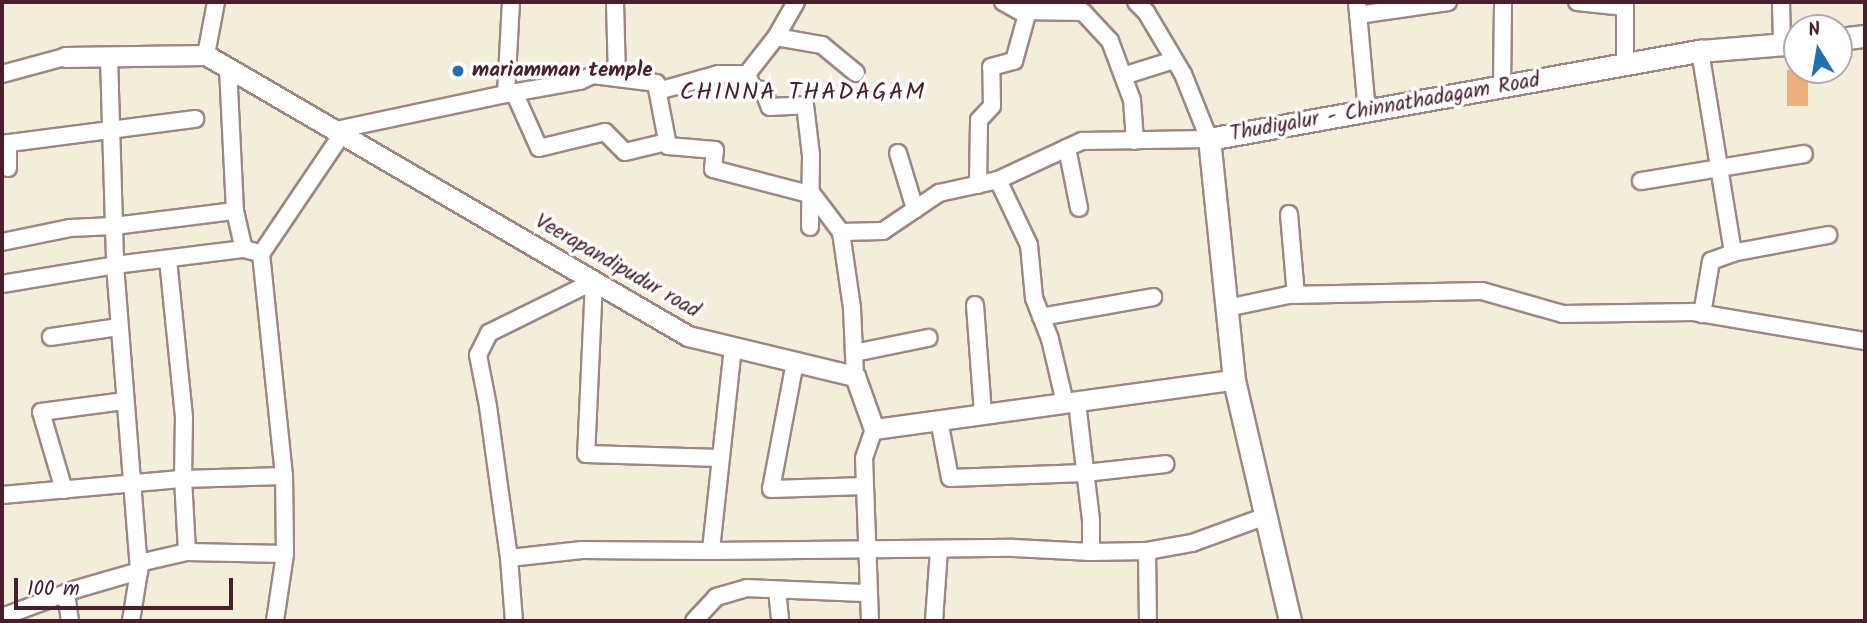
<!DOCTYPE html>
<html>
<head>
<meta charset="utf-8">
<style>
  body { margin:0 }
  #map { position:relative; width:1867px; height:623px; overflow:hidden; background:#f3eeda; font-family:Kalam,sans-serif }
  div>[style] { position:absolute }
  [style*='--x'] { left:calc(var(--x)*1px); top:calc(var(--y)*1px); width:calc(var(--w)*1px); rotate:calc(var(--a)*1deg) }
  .building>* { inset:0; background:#ebb17d; transform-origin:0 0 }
  .roads { filter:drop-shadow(2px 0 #9e8682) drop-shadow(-2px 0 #9e8682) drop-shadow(0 2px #9e8682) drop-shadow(0 -2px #9e8682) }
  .minor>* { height:16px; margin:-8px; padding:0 8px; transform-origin:8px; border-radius:8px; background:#fff }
  .tertiary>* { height:19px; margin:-9.5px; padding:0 9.5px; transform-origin:9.5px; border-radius:9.5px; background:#fff }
  .secondary>* { height:21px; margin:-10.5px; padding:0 10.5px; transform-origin:10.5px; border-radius:10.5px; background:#fff }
  .dots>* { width:19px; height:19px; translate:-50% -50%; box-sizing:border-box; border:4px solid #fff; border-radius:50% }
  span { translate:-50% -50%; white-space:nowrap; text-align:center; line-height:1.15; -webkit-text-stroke:7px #fff; paint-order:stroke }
  .poi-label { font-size:21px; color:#4a1f2b; font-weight:700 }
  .left { translate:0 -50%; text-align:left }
  .street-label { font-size:21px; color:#4a1f2b }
  .quarter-label { font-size:24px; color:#4a1f2b; letter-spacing:2px }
  .frame { position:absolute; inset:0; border:4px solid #4a1f2b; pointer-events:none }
  .north { position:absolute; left:1783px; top:14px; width:70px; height:70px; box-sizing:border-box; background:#fff; border:2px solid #b7a5aa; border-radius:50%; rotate:349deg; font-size:19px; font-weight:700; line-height:28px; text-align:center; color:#4a1f2b }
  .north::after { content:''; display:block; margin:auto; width:24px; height:32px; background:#1f6fb2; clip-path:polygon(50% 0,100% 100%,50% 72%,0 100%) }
  .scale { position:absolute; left:14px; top:578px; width:219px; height:32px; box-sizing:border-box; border:4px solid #4a1f2b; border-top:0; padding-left:9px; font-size:21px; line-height:24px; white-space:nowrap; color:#4a1f2b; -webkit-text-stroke:5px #fff; paint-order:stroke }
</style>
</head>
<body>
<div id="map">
  <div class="building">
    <i style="left:1787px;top:70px;width:21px;height:36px"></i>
  </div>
  <div class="roads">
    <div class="minor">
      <i style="--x:615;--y:2;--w:76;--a:88.5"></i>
      <i style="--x:796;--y:2;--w:40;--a:119.7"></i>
      <i style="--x:776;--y:37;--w:47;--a:128.1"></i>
      <i style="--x:747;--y:74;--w:16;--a:68"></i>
      <i style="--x:753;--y:89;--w:10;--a:6"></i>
      <i style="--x:763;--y:90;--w:18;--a:68"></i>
      <i style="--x:770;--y:107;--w:35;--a:-3"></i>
      <i style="--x:805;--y:105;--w:50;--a:83.2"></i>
      <i style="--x:811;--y:155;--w:72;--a:90.8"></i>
      <i style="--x:1003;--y:2;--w:18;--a:29"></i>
      <i style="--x:1019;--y:11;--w:64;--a:0.9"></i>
      <i style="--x:1083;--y:12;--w:40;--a:47"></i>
      <i style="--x:1110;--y:41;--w:63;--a:69.6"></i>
      <i style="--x:1132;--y:100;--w:41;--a:85.8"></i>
      <i style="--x:1357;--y:2;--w:109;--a:84.8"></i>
      <i style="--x:1577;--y:2;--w:48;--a:5.9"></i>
      <i style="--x:1781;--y:2;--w:42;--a:88.6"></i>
      <i style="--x:1358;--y:15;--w:91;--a:-8.2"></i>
      <i style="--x:776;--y:37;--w:47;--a:9.9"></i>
      <i style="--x:822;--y:45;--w:44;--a:39.5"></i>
      <i style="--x:1700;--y:51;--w:205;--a:80.7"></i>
      <i style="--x:1733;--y:253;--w:23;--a:160"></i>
      <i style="--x:1711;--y:261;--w:54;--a:99.6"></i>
      <i style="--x:206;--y:55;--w:54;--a:-79.3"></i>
      <i style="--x:109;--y:57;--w:208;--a:88.3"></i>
      <i style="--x:115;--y:265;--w:307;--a:85.5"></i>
      <i style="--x:139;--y:571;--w:51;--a:99.1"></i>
      <i style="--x:1625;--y:65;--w:63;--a:-90"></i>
      <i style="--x:2;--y:74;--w:65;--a:-15.1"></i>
      <i style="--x:1123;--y:76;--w:53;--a:-17.4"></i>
      <i style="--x:1502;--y:87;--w:85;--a:-89.3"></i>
      <i style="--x:658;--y:91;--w:63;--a:-15.6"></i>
      <i style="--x:719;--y:74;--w:28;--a:0"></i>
      <i style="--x:514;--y:92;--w:61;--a:65.9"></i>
      <i style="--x:539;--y:148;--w:68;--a:-13.6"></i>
      <i style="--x:605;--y:132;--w:28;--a:45"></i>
      <i style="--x:625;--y:152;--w:43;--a:-13.4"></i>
      <i style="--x:506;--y:94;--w:75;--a:-10"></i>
      <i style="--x:580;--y:81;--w:14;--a:-25"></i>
      <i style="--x:593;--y:75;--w:64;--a:7.2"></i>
      <i style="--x:656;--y:83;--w:64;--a:79.2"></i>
      <i style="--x:668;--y:146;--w:47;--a:4.9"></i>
      <i style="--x:715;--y:150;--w:19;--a:96"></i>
      <i style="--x:713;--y:169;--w:103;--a:14.6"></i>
      <i style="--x:813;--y:195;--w:46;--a:52.9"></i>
      <i style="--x:841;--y:232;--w:77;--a:81.8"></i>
      <i style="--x:852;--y:308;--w:68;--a:87.5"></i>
      <i style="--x:336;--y:130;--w:174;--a:-12"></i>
      <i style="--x:506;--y:94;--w:92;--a:-86.9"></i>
      <i style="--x:8;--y:143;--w:25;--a:90"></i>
      <i style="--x:2;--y:144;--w:195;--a:-7.4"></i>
      <i style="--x:1067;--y:148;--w:61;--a:78.7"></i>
      <i style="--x:898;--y:153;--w:59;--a:73.1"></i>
      <i style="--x:998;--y:180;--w:72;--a:64.5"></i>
      <i style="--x:1029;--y:245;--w:53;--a:84.6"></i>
      <i style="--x:1034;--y:298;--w:44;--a:68.7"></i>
      <i style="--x:1050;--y:339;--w:66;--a:76.8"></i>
      <i style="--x:1641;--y:181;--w:165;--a:-9.4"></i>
      <i style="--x:978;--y:185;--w:65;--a:-89.1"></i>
      <i style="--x:979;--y:120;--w:19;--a:-47"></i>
      <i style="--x:992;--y:106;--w:39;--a:-91"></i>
      <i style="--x:991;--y:67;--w:24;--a:-15"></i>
      <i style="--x:1014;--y:61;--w:52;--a:-74.4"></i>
      <i style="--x:235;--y:211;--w:39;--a:77"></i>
      <i style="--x:244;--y:249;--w:11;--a:15"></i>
      <i style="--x:1289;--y:214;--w:81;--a:85.1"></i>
      <i style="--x:841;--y:232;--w:42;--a:-1.4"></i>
      <i style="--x:883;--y:231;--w:68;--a:-34.2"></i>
      <i style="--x:939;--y:193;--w:60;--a:-12.4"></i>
      <i style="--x:998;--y:180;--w:93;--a:-24.9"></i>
      <i style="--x:1082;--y:141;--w:127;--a:-0.9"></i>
      <i style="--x:1209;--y:139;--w:70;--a:-111.8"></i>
      <i style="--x:1183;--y:74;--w:72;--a:-120.8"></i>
      <i style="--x:1146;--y:12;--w:14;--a:-135"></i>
      <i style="--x:2;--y:242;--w:69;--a:-11.6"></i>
      <i style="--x:70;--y:228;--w:44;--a:-2.6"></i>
      <i style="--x:114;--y:226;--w:122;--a:-7.1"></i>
      <i style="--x:235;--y:211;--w:143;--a:-92.8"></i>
      <i style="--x:1732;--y:253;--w:98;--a:-10.6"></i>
      <i style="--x:2;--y:284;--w:115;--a:-9.5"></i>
      <i style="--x:115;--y:265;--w:130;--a:-7.1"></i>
      <i style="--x:975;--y:305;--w:109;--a:85.8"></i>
      <i style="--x:1227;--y:308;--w:62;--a:-12"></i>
      <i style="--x:1288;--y:295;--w:194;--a:-1.2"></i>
      <i style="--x:1482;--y:291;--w:84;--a:15.9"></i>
      <i style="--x:1563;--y:314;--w:130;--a:-0.9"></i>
      <i style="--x:1693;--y:312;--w:174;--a:9.6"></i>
      <i style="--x:1041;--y:317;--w:114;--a:-10.1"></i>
      <i style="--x:51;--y:337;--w:69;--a:-8.4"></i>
      <i style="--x:733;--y:347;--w:205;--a:96.2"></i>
      <i style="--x:711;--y:551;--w:303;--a:-0.6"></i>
      <i style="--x:1014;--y:548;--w:77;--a:3"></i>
      <i style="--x:1091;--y:552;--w:32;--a:-90"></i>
      <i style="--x:1091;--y:520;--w:119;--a:-96.8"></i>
      <i style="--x:854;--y:353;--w:76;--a:-11.5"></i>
      <i style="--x:795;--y:362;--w:129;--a:100.7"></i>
      <i style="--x:771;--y:489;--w:94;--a:-1.8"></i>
      <i style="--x:939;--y:420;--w:59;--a:79.3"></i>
      <i style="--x:950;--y:478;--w:135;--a:-2.1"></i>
      <i style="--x:1085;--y:473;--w:81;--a:-6.3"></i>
      <i style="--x:64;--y:490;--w:81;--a:-106.4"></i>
      <i style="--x:41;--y:412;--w:85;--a:-7.5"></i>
      <i style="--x:2;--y:495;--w:182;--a:-5.1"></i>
      <i style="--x:183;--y:479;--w:101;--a:-1.7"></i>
      <i style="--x:284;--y:476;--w:223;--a:-95.9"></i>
      <i style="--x:261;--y:254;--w:145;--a:-56"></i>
      <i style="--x:711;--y:551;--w:129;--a:-179.6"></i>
      <i style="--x:582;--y:550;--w:73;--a:173.7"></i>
      <i style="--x:509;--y:558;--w:153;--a:-97.9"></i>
      <i style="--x:488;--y:406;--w:52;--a:-101.1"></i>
      <i style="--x:478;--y:355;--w:25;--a:-63"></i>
      <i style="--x:489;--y:333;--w:117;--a:-26.3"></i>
      <i style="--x:594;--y:281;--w:173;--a:92.6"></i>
      <i style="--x:586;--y:454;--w:134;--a:1.7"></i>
      <i style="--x:1147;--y:551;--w:70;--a:89.2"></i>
      <i style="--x:187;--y:552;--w:98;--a:1.2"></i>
      <i style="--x:285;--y:554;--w:78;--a:-90.7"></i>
      <i style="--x:1091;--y:552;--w:56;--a:-1"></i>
      <i style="--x:1147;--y:551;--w:46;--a:-10.1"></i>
      <i style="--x:1192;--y:543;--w:79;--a:-20"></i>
      <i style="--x:509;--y:558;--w:63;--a:85.5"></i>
      <i style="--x:139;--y:563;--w:49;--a:-12.9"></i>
      <i style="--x:187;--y:552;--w:73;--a:-93.1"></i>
      <i style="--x:183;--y:479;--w:62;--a:-89.1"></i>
      <i style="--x:184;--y:417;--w:159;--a:-95.8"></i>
      <i style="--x:777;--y:590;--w:31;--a:84"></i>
      <i style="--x:66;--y:593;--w:28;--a:82"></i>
      <i style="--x:2;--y:617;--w:80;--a:-20.5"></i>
      <i style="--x:77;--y:589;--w:65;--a:-16.2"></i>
      <i style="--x:275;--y:621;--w:68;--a:-81.5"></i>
      <i style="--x:694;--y:621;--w:33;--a:-47"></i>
      <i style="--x:716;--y:597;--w:32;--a:-16"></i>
      <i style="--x:747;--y:588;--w:121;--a:2.4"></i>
      <i style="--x:870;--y:621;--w:163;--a:-92.1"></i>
      <i style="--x:864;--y:458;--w:31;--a:-71"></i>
      <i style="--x:934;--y:621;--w:72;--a:-86"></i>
    </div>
    <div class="tertiary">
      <i style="--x:65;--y:57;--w:141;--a:-0.8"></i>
      <i style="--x:206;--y:55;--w:558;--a:30.24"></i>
      <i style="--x:688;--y:336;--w:172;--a:13.5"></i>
      <i style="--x:855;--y:376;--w:56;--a:70.3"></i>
      <i style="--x:874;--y:429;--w:363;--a:-7.8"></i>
    </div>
    <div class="secondary">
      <i style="--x:1839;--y:39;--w:26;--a:-7"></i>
      <i style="--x:1290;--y:621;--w:247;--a:-103.1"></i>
      <i style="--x:1234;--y:380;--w:242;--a:-95.9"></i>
      <i style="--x:1209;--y:139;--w:499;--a:-10.2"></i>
      <i style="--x:1700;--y:51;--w:97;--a:-4.7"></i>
    </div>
  </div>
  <div class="dots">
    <i style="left:458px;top:71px;background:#1f6fb2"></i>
  </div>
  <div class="poi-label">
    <span class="left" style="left:472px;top:71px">mariamman temple</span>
  </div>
  <div class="street-label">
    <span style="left:1385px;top:108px;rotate:-10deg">Thudiyalur - Chinnathadagam Road</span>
    <span style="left:617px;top:267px;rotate:30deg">Veerapandipudur road</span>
  </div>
  <div class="quarter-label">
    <span style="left:803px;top:93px">CHINNA THADAGAM</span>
  </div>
  <div class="frame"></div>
  <div class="north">N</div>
  <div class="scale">100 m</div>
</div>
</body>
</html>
